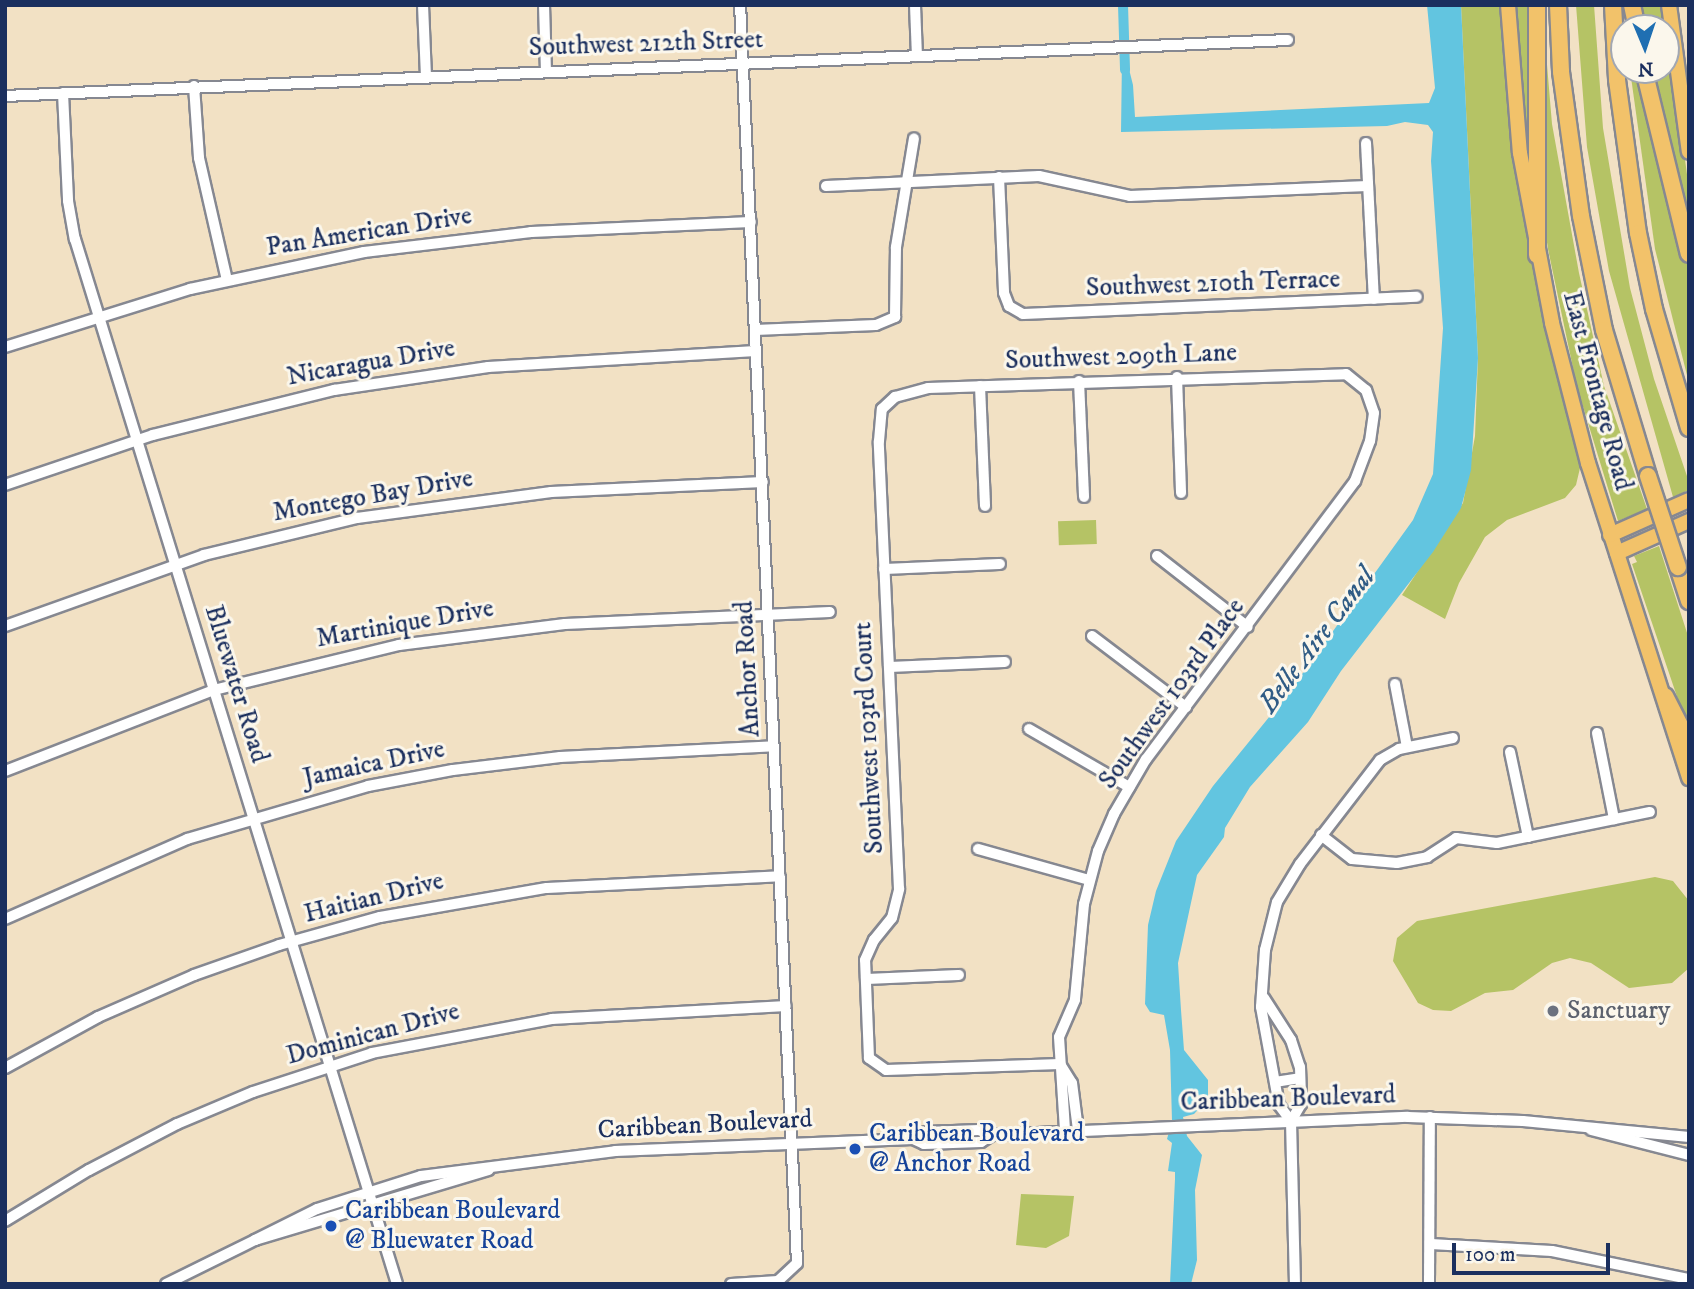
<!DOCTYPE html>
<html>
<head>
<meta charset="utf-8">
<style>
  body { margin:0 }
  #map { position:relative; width:1694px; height:1289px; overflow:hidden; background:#f2e1c4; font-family:"IM FELL DW Pica",serif }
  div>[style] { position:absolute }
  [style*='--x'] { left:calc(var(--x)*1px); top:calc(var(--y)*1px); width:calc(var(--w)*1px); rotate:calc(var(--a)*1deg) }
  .green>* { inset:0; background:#b5c365; transform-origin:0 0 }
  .water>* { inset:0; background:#62c5e0 }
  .canal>* { height:10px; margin:-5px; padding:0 5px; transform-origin:5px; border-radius:5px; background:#62c5e0 }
  .roads { filter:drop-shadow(2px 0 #868891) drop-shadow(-2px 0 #868891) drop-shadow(0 2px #868891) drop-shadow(0 -2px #868891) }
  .minor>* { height:10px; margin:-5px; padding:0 5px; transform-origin:5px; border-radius:5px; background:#fff }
  .major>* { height:14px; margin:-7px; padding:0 7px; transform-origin:7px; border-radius:7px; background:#f2c26a }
  .highway>* { height:16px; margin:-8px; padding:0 8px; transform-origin:8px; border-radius:8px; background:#f2c26a }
  .bridges { filter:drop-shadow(2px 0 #868891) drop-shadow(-2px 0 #868891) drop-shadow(0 2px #868891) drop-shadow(0 -2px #868891) }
  .highway-bridge>* { height:16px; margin:-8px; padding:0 8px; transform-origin:8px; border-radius:8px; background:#f2c26a }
  .dots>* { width:19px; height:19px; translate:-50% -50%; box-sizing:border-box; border:4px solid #fbf7ec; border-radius:50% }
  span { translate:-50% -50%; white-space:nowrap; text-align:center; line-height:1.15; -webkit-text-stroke:6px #fbf7ec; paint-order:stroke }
  .street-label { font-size:26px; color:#1b2f5e }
  .worship-label { font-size:26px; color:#5b616d }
  .left { translate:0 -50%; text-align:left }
  .transit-label { font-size:26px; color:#164399 }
  .water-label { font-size:28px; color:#305c85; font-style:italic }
  .frame { position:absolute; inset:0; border:7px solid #1b2f5e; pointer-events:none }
  .north { position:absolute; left:1610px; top:14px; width:70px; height:70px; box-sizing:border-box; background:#fbf7ec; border:2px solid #a1a7b3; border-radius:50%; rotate:178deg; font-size:19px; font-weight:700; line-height:28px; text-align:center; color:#1b2f5e }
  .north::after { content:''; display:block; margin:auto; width:24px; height:32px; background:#1f6fb2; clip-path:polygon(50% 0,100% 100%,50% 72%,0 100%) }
  .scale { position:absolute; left:1452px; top:1243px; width:158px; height:32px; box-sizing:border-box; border:4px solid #1b2f5e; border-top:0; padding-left:9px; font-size:21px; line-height:24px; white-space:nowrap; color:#1b2f5e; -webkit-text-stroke:5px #fbf7ec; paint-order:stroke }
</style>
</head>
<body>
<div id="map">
  <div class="green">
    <i style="clip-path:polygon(1461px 5px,1502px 5px,1527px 237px,1580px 468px,1576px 485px,1565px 498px,1507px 520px,1485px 537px,1459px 583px,1445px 619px,1402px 595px,1463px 503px,1475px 436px,1478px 358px)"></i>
    <i style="clip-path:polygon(1514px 5px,1532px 5px,1530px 167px,1524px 126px)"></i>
    <i style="clip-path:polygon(1542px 5px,1552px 124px,1579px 273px,1604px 386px,1647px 509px,1618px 521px,1577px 387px,1548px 249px,1542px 208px)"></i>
    <i style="clip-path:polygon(1576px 5px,1594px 5px,1603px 128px,1630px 288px,1654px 379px,1689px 482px,1689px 490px,1673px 497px,1609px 271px,1587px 147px)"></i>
    <i style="clip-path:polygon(1639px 5px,1664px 5px,1689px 189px,1689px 237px,1650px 70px,1666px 70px,1666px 28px,1642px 28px)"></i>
    <i style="clip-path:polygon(1630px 70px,1639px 70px,1689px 269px,1689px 383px,1655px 249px)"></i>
    <i style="left:1096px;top:520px;width:24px;height:38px;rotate:88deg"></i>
    <i style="clip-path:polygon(1659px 546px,1689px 639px,1689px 732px,1632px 564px,1637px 562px,1634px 556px)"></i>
    <i style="clip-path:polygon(1655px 877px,1673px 881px,1689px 901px,1689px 968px,1672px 983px,1629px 988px,1591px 963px,1570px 958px,1552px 963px,1513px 990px,1485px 993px,1451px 1011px,1433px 1010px,1418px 1003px,1393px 961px,1397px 938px,1417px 921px)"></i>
    <i style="clip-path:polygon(1021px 1194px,1074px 1196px,1069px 1236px,1046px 1248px,1016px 1245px)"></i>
  </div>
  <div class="water">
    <i style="clip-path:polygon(1427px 5px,1461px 5px,1478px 358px,1471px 470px,1461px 508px,1433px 552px,1341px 671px,1308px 722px,1250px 787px,1225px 828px,1224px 837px,1197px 875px,1178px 963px,1181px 1010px,1184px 1050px,1208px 1080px,1208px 1099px,1194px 1114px,1183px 1117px,1187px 1136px,1202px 1155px,1195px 1190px,1197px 1260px,1191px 1284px,1170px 1284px,1175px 1179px,1175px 1172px,1168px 1171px,1172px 1143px,1167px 1139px,1172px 1121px,1170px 1050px,1164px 1015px,1150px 1012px,1145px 1004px,1148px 925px,1156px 891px,1176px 841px,1213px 786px,1287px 695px,1413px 520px,1433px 474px,1443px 328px,1431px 161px,1433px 132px,1428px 125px,1405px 122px,1387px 126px,1121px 132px,1122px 57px,1126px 57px,1133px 85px,1135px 117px,1429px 103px,1435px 88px)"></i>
  </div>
  <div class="canal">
    <i style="--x:1123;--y:5;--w:65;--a:88.2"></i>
  </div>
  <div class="roads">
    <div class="minor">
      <i style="--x:423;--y:5;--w:72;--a:87.6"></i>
      <i style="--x:544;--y:5;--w:66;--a:88.3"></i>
      <i style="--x:915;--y:5;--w:51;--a:87.8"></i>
      <i style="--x:194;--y:86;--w:72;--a:86"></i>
      <i style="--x:199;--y:158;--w:125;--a:77.1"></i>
      <i style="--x:63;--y:93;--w:108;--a:87.3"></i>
      <i style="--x:68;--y:201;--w:39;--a:80"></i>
      <i style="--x:75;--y:239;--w:1093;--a:72.87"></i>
      <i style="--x:5;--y:96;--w:1284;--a:-2.5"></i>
      <i style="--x:1366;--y:143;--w:156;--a:87.1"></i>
      <i style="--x:999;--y:177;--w:116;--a:87.5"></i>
      <i style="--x:1004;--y:293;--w:14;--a:69"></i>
      <i style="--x:1009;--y:306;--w:16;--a:30"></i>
      <i style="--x:1023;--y:314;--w:394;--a:-2.5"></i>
      <i style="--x:826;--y:186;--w:213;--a:-2.7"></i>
      <i style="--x:1039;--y:176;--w:93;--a:12.4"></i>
      <i style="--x:1130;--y:196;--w:238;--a:-2.4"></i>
      <i style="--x:755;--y:330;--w:121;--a:-2.4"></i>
      <i style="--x:876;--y:325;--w:21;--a:-23"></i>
      <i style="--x:895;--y:317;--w:70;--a:-89.2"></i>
      <i style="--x:896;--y:247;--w:110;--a:-80.6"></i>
      <i style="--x:5;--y:347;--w:194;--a:-17.4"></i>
      <i style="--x:190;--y:289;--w:178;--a:-12"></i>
      <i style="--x:364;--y:252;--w:168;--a:-6.8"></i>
      <i style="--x:531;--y:232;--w:220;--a:-2.6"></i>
      <i style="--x:1177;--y:377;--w:116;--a:88"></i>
      <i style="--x:1079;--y:381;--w:116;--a:87.5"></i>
      <i style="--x:980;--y:386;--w:120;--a:87.6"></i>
      <i style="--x:5;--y:485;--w:156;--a:-18.7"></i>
      <i style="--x:153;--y:435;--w:187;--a:-14"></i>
      <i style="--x:334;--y:390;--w:156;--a:-8.5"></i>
      <i style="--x:488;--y:367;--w:268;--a:-3.4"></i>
      <i style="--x:1157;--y:556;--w:115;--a:38"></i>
      <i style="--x:884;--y:569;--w:116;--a:-2.5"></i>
      <i style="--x:5;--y:626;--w:211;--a:-19.6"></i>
      <i style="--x:204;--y:555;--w:157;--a:-13.6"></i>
      <i style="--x:357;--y:518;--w:196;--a:-7.6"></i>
      <i style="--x:551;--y:492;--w:212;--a:-2.7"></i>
      <i style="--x:1092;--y:636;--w:118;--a:37.1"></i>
      <i style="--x:889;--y:667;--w:116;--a:-2.5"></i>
      <i style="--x:1395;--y:684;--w:64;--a:79.2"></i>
      <i style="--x:1029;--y:729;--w:116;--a:30.1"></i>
      <i style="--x:1597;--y:733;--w:88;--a:78.8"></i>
      <i style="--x:1510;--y:752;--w:87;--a:78"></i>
      <i style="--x:5;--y:771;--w:224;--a:-21.2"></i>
      <i style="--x:214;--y:690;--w:190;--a:-13.7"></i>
      <i style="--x:399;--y:645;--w:167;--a:-7.2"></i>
      <i style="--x:565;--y:624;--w:265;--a:-2.6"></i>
      <i style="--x:1321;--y:835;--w:39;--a:38"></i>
      <i style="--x:1352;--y:859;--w:45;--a:5.1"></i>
      <i style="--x:1397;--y:863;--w:31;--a:-11"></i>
      <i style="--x:1427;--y:857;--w:35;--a:-33"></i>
      <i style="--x:1456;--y:838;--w:41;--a:7"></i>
      <i style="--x:1497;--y:843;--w:156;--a:-11.5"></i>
      <i style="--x:978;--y:849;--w:115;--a:15.6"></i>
      <i style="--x:5;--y:919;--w:199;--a:-23.7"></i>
      <i style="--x:187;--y:839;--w:189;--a:-16.3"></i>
      <i style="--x:368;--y:786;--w:86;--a:-10.7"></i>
      <i style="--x:453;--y:770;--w:108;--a:-6.9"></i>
      <i style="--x:560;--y:757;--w:214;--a:-2.9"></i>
      <i style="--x:866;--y:979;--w:93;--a:-2.5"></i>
      <i style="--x:1264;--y:998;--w:50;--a:57.3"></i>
      <i style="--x:1291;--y:1040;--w:28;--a:72"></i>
      <i style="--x:1300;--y:1067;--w:37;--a:88"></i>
      <i style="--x:1301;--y:1104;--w:20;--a:120"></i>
      <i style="--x:1291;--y:1121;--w:163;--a:88.6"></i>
      <i style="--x:1060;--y:1064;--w:174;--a:178"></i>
      <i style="--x:886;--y:1070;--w:21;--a:-145"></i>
      <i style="--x:869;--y:1058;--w:98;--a:-92.3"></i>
      <i style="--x:865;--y:960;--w:22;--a:-66"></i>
      <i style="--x:874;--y:940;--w:28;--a:-51"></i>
      <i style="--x:892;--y:918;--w:30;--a:-76"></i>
      <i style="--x:899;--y:889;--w:448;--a:-92.6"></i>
      <i style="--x:879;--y:441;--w:32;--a:-85"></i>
      <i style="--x:882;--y:409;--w:18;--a:-43"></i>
      <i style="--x:895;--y:397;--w:34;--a:-15"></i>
      <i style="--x:928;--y:388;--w:418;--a:-1.9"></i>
      <i style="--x:1346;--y:374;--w:26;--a:39"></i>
      <i style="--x:1366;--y:390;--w:24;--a:71"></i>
      <i style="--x:1374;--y:413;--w:28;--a:98"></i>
      <i style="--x:1370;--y:441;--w:43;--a:110.6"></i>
      <i style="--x:1355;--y:481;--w:348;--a:126.9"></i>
      <i style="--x:1146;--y:759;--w:64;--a:120.2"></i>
      <i style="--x:1114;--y:814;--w:40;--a:113.4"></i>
      <i style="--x:1098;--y:851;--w:55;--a:104.8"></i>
      <i style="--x:1084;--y:904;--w:96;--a:95.4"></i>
      <i style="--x:1075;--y:1000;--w:40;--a:113.4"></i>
      <i style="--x:1059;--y:1037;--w:94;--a:86.3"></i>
      <i style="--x:1060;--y:1064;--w:22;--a:58"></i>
      <i style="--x:1072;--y:1083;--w:47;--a:82.7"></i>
      <i style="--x:5;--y:1068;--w:106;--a:-28.7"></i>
      <i style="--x:98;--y:1017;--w:105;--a:-23.6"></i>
      <i style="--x:194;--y:975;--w:90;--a:-19.4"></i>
      <i style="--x:279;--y:945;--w:105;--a:-15.5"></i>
      <i style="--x:380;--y:917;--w:169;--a:-9.9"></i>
      <i style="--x:547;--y:888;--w:233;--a:-2.9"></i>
      <i style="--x:1275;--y:1082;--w:25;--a:-9"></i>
      <i style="--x:1291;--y:1121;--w:20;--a:-127"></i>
      <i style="--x:1279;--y:1105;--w:100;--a:-100.4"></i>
      <i style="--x:1261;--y:1007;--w:57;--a:-86"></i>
      <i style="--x:1265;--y:950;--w:49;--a:-76"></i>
      <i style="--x:1277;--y:902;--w:44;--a:-58.8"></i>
      <i style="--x:1300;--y:864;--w:131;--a:-52.4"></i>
      <i style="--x:1380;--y:760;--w:22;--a:-30"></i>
      <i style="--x:1399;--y:749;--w:55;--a:-11.5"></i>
      <i style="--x:1591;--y:1130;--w:101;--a:14.3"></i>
      <i style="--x:913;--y:1139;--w:12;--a:24"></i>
      <i style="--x:924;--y:1144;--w:57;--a:-2"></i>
      <i style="--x:981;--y:1142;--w:13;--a:-32"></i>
      <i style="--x:5;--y:1221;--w:98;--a:-31.3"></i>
      <i style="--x:89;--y:1170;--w:99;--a:-27.6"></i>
      <i style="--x:177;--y:1124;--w:82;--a:-22.8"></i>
      <i style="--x:253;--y:1092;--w:125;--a:-18.1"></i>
      <i style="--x:372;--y:1053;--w:183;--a:-10.7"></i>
      <i style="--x:552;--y:1019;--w:234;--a:-3.2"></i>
      <i style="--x:255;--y:1240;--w:69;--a:-26.6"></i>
      <i style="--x:317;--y:1209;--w:109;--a:-17.6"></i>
      <i style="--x:421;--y:1176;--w:196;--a:-7.3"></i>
      <i style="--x:615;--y:1151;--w:298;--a:-2.3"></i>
      <i style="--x:913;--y:1139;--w:15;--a:-28"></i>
      <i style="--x:926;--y:1132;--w:53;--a:-2.2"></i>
      <i style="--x:979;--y:1130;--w:14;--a:21"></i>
      <i style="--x:992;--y:1135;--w:416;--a:-2.5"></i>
      <i style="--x:1408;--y:1117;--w:115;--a:2"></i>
      <i style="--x:1523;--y:1121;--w:167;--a:5.5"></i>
      <i style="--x:1431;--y:1244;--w:121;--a:3.3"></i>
      <i style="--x:1552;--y:1251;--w:140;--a:11.6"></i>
      <i style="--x:166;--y:1284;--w:99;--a:-26.3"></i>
      <i style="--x:255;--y:1240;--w:244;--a:-16.7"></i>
      <i style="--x:731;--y:1284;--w:47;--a:-3.7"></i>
      <i style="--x:778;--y:1281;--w:26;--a:-43"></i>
      <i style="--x:797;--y:1263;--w:1259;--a:-92.59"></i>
      <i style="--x:1429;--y:1284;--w:167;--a:-89.7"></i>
    </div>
    <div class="major">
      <i style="--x:1508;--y:5;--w:148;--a:85.4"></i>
      <i style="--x:1520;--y:153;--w:173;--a:79.3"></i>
      <i style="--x:1552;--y:323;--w:145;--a:75.6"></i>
      <i style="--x:1588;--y:463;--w:331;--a:72.2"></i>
      <i style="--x:1669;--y:5;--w:148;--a:82.3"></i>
      <i style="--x:1610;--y:535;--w:86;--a:-23.9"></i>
      <i style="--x:1617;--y:553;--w:79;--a:-24"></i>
    </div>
    <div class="highway">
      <i style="--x:1558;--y:5;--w:67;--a:87.4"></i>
      <i style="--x:1561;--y:72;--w:145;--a:82.1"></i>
      <i style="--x:1581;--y:216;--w:116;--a:78.6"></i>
      <i style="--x:1604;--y:330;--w:152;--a:73.2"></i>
      <i style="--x:1613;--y:5;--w:75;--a:86.9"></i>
      <i style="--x:1617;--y:80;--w:154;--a:82.2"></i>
      <i style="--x:1638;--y:233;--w:78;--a:78.1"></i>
      <i style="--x:1654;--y:309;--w:124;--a:73.6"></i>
      <i style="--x:1632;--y:5;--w:24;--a:78"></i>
      <i style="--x:1644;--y:70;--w:189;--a:76.3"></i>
      <i style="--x:1537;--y:255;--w:250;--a:-90"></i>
      <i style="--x:1678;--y:567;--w:36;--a:72"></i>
      <i style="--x:1665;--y:696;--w:53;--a:62.9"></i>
    </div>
  </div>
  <div class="bridges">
    <div class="highway-bridge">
      <i style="--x:1648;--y:476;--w:96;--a:71.8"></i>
    </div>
  </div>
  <div class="dots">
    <i style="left:1553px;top:1011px;background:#6b7280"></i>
    <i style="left:855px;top:1149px;background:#1a4fb4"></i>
    <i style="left:331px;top:1226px;background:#1a4fb4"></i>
  </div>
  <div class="street-label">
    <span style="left:646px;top:44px;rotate:-2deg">Southwest 212th Street</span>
    <span style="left:369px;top:232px;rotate:-9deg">Pan American Drive</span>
    <span style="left:1213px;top:284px;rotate:-2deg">Southwest 210th Terrace</span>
    <span style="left:1121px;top:357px;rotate:-2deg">Southwest 209th Lane</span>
    <span style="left:371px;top:363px;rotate:-10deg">Nicaragua Drive</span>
    <span style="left:1597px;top:391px;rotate:75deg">East Frontage Road</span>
    <span style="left:373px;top:496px;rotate:-10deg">Montego Bay Drive</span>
    <span style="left:405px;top:624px;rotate:-10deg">Martinique Drive</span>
    <span style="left:748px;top:669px;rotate:-93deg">Anchor Road</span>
    <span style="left:236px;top:684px;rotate:73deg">Bluewater Road</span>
    <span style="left:1172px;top:694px;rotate:-54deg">Southwest 103rd Place</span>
    <span style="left:869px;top:738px;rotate:-93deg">Southwest 103rd Court</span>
    <span style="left:374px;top:764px;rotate:-12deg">Jamaica Drive</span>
    <span style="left:374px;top:898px;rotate:-14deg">Haitian Drive</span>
    <span style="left:373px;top:1034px;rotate:-15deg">Dominican Drive</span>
    <span style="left:1288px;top:1099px;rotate:-2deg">Caribbean Boulevard</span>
    <span style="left:705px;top:1125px;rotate:-3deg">Caribbean Boulevard</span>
  </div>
  <div class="worship-label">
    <span class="left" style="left:1567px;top:1011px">Sanctuary</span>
  </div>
  <div class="transit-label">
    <span class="left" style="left:869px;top:1149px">Caribbean Boulevard<br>@ Anchor Road</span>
    <span class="left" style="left:345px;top:1226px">Caribbean Boulevard<br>@ Bluewater Road</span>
  </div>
  <div class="water-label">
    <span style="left:1317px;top:640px;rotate:-53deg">Belle Aire Canal</span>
  </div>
  <div class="frame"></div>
  <div class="north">N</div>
  <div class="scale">100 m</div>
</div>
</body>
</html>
